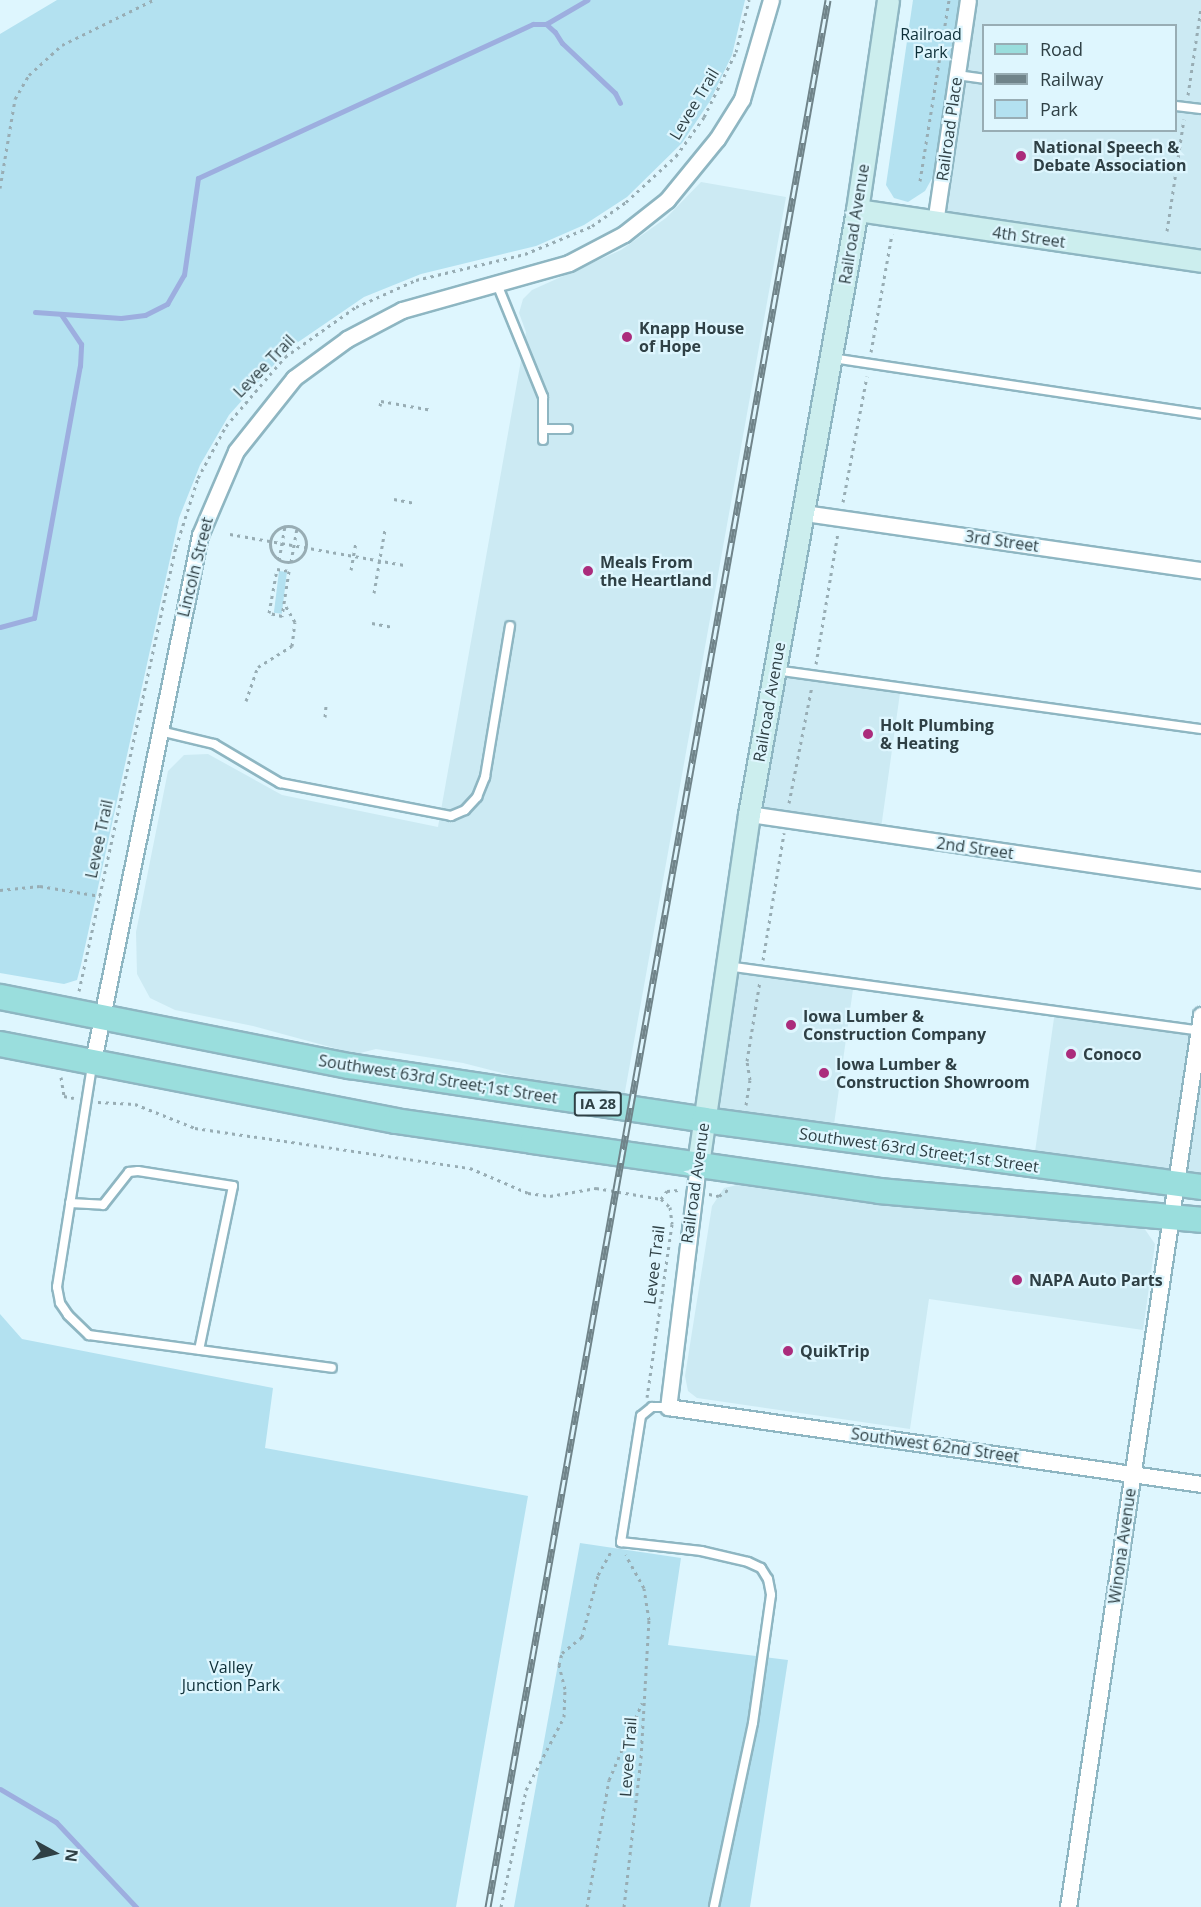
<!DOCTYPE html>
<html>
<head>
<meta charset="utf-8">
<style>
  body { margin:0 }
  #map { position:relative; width:1201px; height:1907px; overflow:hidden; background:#def6fe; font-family:"Open Sans",sans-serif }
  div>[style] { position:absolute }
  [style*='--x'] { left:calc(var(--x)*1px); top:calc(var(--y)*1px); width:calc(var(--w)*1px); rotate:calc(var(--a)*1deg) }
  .built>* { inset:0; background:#cceaf3; transform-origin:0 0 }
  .green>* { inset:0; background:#b3e1f0; transform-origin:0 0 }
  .stream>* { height:5px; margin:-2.5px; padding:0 2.5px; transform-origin:2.5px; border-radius:2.5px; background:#9daedf }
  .path>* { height:3px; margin-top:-1.5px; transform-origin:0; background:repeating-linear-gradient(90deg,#98adb4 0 3px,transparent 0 7.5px) }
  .path>.ring { margin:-1.5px; padding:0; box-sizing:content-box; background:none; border:3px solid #98adb4; border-radius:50% }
  .roads { filter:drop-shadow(2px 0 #8eb6c2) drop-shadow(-2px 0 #8eb6c2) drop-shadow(0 2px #8eb6c2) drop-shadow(0 -2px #8eb6c2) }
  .lane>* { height:8px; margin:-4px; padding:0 4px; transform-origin:4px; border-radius:4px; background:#fff }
  .street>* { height:15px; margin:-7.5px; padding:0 7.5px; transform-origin:7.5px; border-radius:7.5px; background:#fff }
  .secondary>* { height:21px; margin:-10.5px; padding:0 10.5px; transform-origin:10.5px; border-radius:10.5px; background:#cee }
  .primary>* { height:24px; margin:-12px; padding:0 12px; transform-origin:12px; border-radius:12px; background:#9adedd }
  .rail>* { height:7px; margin-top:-3.5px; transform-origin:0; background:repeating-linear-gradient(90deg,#def6fe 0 14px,#70848a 0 28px); box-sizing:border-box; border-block:2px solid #70848a }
  .dots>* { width:16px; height:16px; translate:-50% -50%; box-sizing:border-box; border:3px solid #def6fe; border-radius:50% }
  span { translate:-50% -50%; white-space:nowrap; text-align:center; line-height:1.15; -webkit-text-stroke:4.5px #def6fe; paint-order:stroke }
  .shield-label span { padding:2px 4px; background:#def6fe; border:2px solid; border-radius:4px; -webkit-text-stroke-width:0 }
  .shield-label { font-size:15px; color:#2f4045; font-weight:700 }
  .park-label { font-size:16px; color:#0c2e37 }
  .street-label { font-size:16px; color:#2f4045 }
  .poi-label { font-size:16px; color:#2f4045; font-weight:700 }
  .left { translate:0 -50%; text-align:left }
  .legend { position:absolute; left:982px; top:24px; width:195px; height:108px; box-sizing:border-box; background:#def6fe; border:2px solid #98adb4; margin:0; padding:8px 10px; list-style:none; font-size:18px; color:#2f4045 }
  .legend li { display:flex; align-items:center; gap:12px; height:30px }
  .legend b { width:30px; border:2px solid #98adb4 }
  .north { position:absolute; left:24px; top:1823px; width:60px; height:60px; -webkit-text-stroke:4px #def6fe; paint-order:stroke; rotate:98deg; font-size:16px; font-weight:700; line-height:24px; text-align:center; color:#2f4045 }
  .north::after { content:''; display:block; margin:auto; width:21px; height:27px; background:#2f4045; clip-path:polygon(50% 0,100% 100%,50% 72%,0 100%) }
</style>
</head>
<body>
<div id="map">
  <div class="built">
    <i style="clip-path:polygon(evenodd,968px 0,1201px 0,1201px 261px,935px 223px,968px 0,984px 26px,1176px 26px,1176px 130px,984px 130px,984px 26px)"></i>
    <i style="clip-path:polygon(701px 182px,786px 197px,624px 1097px,557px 1087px,463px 1063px,376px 1049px,356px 1054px,253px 1026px,175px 1010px,150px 998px,137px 974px,136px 932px,168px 771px,184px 755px,208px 754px,282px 795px,438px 827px,526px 332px,519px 313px,523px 299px,532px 290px,621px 250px,666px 218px)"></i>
    <i style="left:775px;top:670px;width:127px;height:146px;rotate:8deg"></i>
    <i style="left:726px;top:966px;width:129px;height:156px;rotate:8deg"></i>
    <i style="clip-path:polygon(1055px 1011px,1201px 1031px,1201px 1187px,1033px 1166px)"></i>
    <i style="clip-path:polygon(742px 1184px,921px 1207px,1144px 1228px,1155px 1244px,1143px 1330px,929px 1299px,910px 1429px,697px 1398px,688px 1391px,685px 1376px,712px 1206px,724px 1188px)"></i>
  </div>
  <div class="green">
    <i style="clip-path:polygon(57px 0,745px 0,732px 55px,710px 101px,682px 143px,627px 197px,584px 225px,536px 246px,421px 274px,364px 297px,288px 349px,229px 415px,200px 465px,179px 518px,81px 965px,77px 980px,64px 984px,0 973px,0 34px)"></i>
    <i style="clip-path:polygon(913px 0,961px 0,935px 173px,925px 191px,908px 202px,894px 198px,886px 185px)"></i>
    <i style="left:279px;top:571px;width:8px;height:42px;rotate:7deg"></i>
    <i style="clip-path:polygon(0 1314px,22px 1339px,273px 1388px,265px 1448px,528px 1496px,456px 1907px,0 1907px)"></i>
    <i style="clip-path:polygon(580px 1543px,681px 1558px,668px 1645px,788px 1660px,750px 1907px,514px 1907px)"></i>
  </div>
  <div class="stream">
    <i style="--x:546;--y:24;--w:48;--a:-30.3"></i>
    <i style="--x:35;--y:312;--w:86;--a:4"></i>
    <i style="--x:121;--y:318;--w:24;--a:-7"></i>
    <i style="--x:145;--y:315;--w:25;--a:-27"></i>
    <i style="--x:167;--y:304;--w:34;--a:-60"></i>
    <i style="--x:184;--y:275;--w:98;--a:-81.8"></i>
    <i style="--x:198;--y:178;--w:369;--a:-24.7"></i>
    <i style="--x:533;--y:24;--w:13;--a:0"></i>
    <i style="--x:546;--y:24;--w:12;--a:42"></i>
    <i style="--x:555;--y:32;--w:13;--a:58"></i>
    <i style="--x:562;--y:43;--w:73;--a:43.3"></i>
    <i style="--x:615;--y:93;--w:11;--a:63"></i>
    <i style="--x:0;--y:627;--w:35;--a:-15"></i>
    <i style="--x:34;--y:618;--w:256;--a:-79.7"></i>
    <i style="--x:80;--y:366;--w:22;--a:-87"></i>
    <i style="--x:81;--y:344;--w:36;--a:-124"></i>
    <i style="--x:0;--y:1789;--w:65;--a:30.5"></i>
    <i style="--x:56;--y:1822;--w:117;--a:46.7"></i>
  </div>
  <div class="path">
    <i style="--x:1188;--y:95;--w:88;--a:-81.5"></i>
    <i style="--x:920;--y:181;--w:183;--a:-80.9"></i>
    <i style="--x:0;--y:188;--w:90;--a:-80.4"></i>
    <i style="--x:15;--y:99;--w:28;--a:-60"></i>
    <i style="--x:29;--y:75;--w:45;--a:-42.3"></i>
    <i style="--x:62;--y:45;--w:102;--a:-26.3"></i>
    <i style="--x:1167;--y:231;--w:113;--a:-81.4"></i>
    <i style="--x:871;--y:352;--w:120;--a:-79.9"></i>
    <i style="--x:380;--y:406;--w:5;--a:-79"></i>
    <i style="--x:381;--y:401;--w:52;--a:10"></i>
    <i style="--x:394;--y:499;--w:21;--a:11"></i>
    <i style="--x:843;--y:502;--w:128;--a:-79.2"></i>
    <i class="ring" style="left:270px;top:526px;width:33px;height:33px"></i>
    <i style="--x:230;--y:534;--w:177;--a:10.1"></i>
    <i style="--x:279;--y:560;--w:35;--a:-80"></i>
    <i style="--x:291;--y:562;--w:34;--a:-80"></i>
    <i style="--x:277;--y:569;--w:12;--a:9"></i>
    <i style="--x:289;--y:571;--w:46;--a:98.8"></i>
    <i style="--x:282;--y:616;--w:13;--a:-167"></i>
    <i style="--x:269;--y:613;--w:45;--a:-79.7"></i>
    <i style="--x:351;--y:570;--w:28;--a:-80"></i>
    <i style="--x:374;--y:593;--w:65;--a:-80.2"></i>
    <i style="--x:372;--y:623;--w:21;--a:11"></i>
    <i style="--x:816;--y:664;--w:134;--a:-80.5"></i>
    <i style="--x:246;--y:701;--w:36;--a:-71"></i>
    <i style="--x:258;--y:667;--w:40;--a:-32"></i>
    <i style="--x:292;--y:646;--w:24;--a:-83"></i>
    <i style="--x:295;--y:622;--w:22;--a:-120"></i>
    <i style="--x:325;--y:717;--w:11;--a:-85"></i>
    <i style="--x:789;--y:803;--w:119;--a:-78.9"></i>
    <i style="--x:0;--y:890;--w:40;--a:-5.7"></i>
    <i style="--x:40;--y:886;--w:61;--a:9.5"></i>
    <i style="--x:763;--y:960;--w:129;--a:-80.6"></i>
    <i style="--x:79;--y:991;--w:454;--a:-77.7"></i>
    <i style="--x:176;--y:547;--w:72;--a:-72.3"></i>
    <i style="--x:198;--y:478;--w:59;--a:-61.7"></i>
    <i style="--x:226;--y:426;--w:91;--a:-49.5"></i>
    <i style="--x:285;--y:357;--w:87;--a:-35.2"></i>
    <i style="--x:356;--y:307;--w:66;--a:-24.2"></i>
    <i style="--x:416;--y:280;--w:112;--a:-13.4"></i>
    <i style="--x:525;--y:254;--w:73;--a:-22.7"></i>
    <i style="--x:592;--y:226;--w:42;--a:-35.2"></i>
    <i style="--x:626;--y:202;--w:68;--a:-42.6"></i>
    <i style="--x:676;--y:156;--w:48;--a:-54.3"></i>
    <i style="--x:704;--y:117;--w:72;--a:-63.8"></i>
    <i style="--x:736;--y:52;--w:54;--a:-76"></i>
    <i style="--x:61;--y:1077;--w:19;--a:81"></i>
    <i style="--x:64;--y:1096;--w:10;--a:11"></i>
    <i style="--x:98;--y:1102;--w:37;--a:3"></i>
    <i style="--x:135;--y:1104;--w:65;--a:21.8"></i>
    <i style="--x:195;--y:1128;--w:278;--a:8.3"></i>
    <i style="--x:470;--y:1168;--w:63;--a:23.3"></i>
    <i style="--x:528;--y:1193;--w:22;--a:8"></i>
    <i style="--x:550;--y:1196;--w:47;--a:-9.9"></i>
    <i style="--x:596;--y:1188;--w:66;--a:9.6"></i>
    <i style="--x:661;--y:1199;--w:12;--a:42"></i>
    <i style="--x:670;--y:1207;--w:17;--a:83"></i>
    <i style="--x:672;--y:1224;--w:175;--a:98.2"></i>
    <i style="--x:746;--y:1105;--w:25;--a:-81"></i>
    <i style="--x:750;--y:1080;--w:19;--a:-99"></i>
    <i style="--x:747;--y:1061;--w:81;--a:-80.8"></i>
    <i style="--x:709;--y:1194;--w:10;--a:11"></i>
    <i style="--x:719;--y:1196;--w:11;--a:-34"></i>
    <i style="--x:661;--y:1199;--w:10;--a:-53"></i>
    <i style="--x:667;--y:1191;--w:12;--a:-5"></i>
    <i style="--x:501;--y:1907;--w:120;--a:-77.9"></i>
    <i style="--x:526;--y:1790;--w:82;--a:-62.5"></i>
    <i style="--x:564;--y:1717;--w:28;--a:-88"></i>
    <i style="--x:565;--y:1689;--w:25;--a:-104"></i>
    <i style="--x:559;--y:1665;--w:12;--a:-76"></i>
    <i style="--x:562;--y:1653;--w:26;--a:-39"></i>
    <i style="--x:582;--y:1637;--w:64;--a:-75.5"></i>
    <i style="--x:598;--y:1575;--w:29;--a:-61"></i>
    <i style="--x:587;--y:1907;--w:129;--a:-80.2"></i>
    <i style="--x:609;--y:1780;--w:84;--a:-66.8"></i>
    <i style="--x:624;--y:1907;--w:150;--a:-83.5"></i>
    <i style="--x:641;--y:1758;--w:138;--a:-86.7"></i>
    <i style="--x:649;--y:1620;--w:32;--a:-99"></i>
    <i style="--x:644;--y:1588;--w:38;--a:-119"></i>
  </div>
  <div class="roads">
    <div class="lane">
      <i style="--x:957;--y:75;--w:27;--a:8"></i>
      <i style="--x:1176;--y:106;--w:25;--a:7"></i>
      <i style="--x:497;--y:284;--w:122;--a:67.8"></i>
      <i style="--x:543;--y:397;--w:43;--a:90"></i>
      <i style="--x:832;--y:358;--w:373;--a:8.6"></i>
      <i style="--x:545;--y:429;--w:23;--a:0"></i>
      <i style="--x:775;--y:670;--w:430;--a:7.9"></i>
      <i style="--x:160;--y:731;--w:56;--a:13.5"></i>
      <i style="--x:214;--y:744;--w:77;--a:30.6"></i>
      <i style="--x:280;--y:783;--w:174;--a:10.9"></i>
      <i style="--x:451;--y:816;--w:15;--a:-23"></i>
      <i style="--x:465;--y:810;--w:18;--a:-47"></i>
      <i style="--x:477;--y:797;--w:22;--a:-68"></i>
      <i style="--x:485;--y:777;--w:153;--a:-80.6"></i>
      <i style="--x:727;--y:966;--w:477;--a:7.8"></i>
      <i style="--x:92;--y:1066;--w:224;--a:99"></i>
      <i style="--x:57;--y:1287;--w:16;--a:79"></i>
      <i style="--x:60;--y:1303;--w:14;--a:56"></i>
      <i style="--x:68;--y:1315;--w:29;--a:44"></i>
      <i style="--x:89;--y:1335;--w:245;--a:7.7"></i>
      <i style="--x:70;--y:1203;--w:33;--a:3"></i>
      <i style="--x:103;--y:1205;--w:42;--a:-51.8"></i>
      <i style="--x:129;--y:1172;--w:9;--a:-6"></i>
      <i style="--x:138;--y:1171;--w:96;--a:9"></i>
      <i style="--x:233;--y:1186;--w:167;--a:101.7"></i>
      <i style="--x:668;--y:1407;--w:16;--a:180"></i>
      <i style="--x:652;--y:1407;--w:14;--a:141"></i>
      <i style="--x:641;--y:1416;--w:128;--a:99"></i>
      <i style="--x:621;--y:1542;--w:81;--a:6.4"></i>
      <i style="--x:701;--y:1551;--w:48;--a:13.2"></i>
      <i style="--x:748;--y:1562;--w:14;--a:25"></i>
      <i style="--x:761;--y:1568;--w:13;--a:58"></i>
      <i style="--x:768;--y:1579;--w:16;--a:79"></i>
      <i style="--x:771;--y:1595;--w:129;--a:98"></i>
      <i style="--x:753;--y:1723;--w:188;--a:102"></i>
    </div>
    <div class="street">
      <i style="--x:935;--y:223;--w:225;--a:-81.6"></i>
      <i style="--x:804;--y:513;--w:401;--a:8.2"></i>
      <i style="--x:749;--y:814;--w:457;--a:8.3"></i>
      <i style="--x:93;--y:1061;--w:537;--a:-78.5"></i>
      <i style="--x:200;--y:535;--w:91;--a:-66.8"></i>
      <i style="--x:236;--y:451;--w:93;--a:-51.5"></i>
      <i style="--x:294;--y:378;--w:66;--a:-36.3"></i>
      <i style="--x:347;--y:339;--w:62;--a:-27.8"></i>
      <i style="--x:402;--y:310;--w:173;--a:-15.7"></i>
      <i style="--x:569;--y:263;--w:62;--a:-27.8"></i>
      <i style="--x:624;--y:234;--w:55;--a:-38.3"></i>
      <i style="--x:667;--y:200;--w:79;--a:-50.7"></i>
      <i style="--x:717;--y:139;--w:47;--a:-58"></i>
      <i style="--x:742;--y:99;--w:103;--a:-73.7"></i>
      <i style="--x:698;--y:1164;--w:245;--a:97"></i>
      <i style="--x:668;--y:1407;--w:539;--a:8.22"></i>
      <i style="--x:1068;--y:1907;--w:902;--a:-81.52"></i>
    </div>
    <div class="secondary">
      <i style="--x:857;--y:210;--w:348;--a:8.4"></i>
      <i style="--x:698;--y:1164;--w:354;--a:-81.7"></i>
      <i style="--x:749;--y:814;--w:614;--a:-79.86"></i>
      <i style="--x:857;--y:210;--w:212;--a:-81.6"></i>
    </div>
    <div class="primary">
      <i style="--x:0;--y:997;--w:356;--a:11.2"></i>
      <i style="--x:349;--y:1066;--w:359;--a:8.6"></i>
      <i style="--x:704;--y:1120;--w:501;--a:7.68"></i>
      <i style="--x:0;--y:1044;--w:403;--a:11"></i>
      <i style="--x:396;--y:1121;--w:138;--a:8.3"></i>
      <i style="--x:533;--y:1141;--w:350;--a:8.2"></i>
      <i style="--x:879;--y:1191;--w:323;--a:5.1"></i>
    </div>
  </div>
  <div class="rail">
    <i style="--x:488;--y:1907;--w:1937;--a:-79.89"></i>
  </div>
  <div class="dots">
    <i style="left:1021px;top:156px;background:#ab2c7c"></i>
    <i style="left:627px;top:337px;background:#ab2c7c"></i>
    <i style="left:588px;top:571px;background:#ab2c7c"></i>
    <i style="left:868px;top:734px;background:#ab2c7c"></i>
    <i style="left:791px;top:1025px;background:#ab2c7c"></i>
    <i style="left:1071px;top:1054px;background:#ab2c7c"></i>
    <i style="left:824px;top:1073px;background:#ab2c7c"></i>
    <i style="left:1017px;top:1280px;background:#ab2c7c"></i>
    <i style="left:788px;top:1351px;background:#ab2c7c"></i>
  </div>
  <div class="shield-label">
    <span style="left:598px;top:1104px">IA 28</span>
  </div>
  <div class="park-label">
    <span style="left:931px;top:43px">Railroad<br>Park</span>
    <span style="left:231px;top:1676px">Valley<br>Junction Park</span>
  </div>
  <div class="street-label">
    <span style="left:694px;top:104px;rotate:-59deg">Levee Trail</span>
    <span style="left:949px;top:129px;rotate:-82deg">Railroad Place</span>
    <span style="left:854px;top:224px;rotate:-81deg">Railroad Avenue</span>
    <span style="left:1029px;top:237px;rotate:8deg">4th Street</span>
    <span style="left:264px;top:366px;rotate:-46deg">Levee Trail</span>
    <span style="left:1002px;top:541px;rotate:8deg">3rd Street</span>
    <span style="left:195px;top:567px;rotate:-76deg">Lincoln Street</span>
    <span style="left:769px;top:702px;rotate:-80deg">Railroad Avenue</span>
    <span style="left:99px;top:839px;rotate:-78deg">Levee Trail</span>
    <span style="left:975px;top:848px;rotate:8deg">2nd Street</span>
    <span style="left:438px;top:1079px;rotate:9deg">Southwest 63rd Street;1st Street</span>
    <span style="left:919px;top:1150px;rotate:8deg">Southwest 63rd Street;1st Street</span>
    <span style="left:695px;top:1183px;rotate:-82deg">Railroad Avenue</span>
    <span style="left:654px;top:1265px;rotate:-83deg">Levee Trail</span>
    <span style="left:935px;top:1445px;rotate:8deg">Southwest 62nd Street</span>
    <span style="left:1122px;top:1546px;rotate:-82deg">Winona Avenue</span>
    <span style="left:628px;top:1757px;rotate:-86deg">Levee Trail</span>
  </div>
  <div class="poi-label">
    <span class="left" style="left:1033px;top:156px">National Speech &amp;<br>Debate Association</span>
    <span class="left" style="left:639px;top:337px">Knapp House<br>of Hope</span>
    <span class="left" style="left:600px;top:571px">Meals From<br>the Heartland</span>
    <span class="left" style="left:880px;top:734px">Holt Plumbing<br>&amp; Heating</span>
    <span class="left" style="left:803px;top:1025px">Iowa Lumber &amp;<br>Construction Company</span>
    <span class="left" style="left:1083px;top:1054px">Conoco</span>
    <span class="left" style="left:836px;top:1073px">Iowa Lumber &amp;<br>Construction Showroom</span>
    <span class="left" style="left:1029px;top:1280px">NAPA Auto Parts</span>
    <span class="left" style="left:800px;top:1351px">QuikTrip</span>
  </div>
  <ul class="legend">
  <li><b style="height:8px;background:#9adedd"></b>Road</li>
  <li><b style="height:8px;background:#70848a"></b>Railway</li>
  <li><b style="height:16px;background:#b3e1f0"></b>Park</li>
  </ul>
  <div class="north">N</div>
</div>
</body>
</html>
